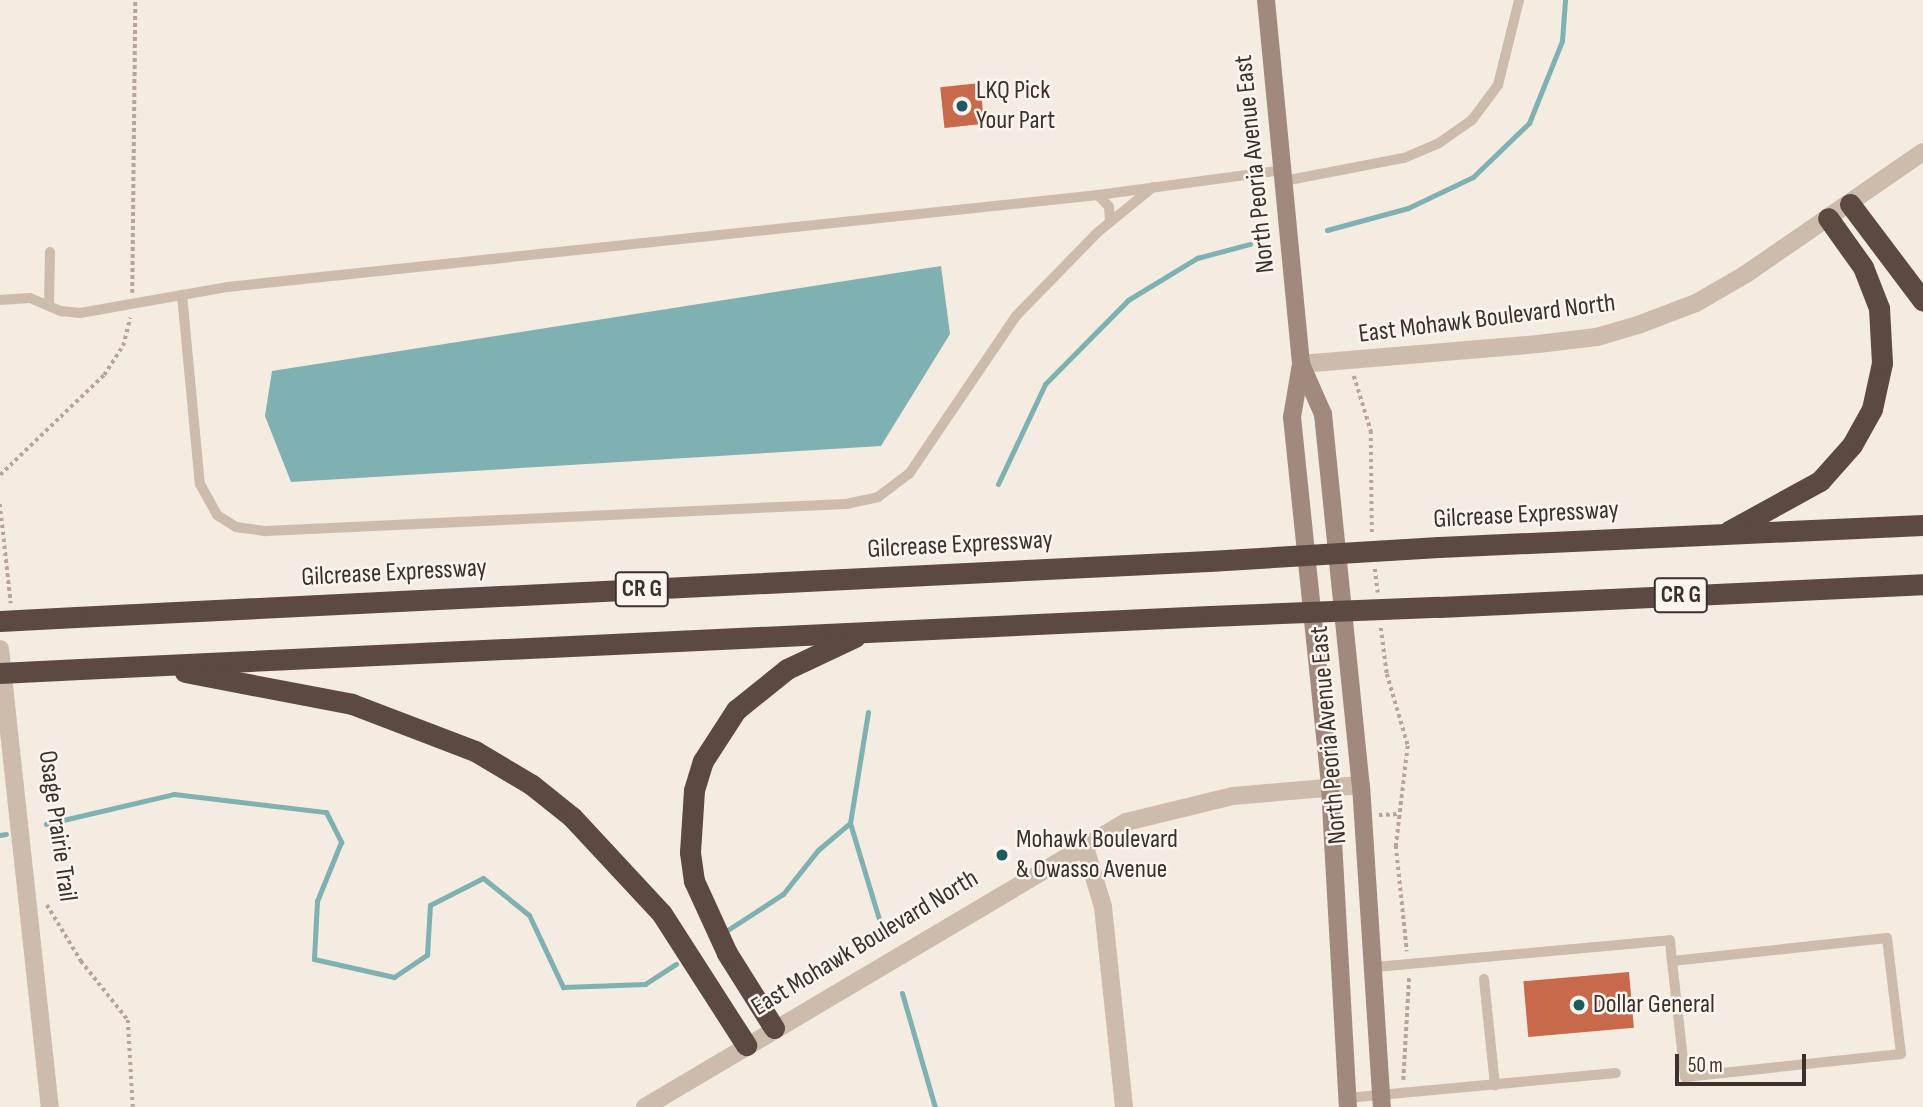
<!DOCTYPE html>
<html>
<head>
<meta charset="utf-8">
<style>
  body { margin:0 }
  #map { position:relative; width:1923px; height:1107px; overflow:hidden; background:#f4ebe1; font-family:"Sofia Sans Condensed",sans-serif }
  div>[style] { position:absolute }
  [style*='--x'] { left:calc(var(--x)*1px); top:calc(var(--y)*1px); width:calc(var(--w)*1px); rotate:calc(var(--a)*1deg) }
  .water>* { inset:0; background:#7fb0b2 }
  .stream>* { height:5px; margin:-2.5px; padding:0 2.5px; transform-origin:2.5px; border-radius:2.5px; background:#7fb0b2 }
  .building>* { inset:0; background:#c8694b; transform-origin:0 0 }
  .path>* { height:3.5px; margin-top:-1.75px; transform-origin:0; background:repeating-linear-gradient(90deg,#b9a596 0 3.5px,transparent 0 7px) }
  .service>* { height:10px; margin:-5px; padding:0 5px; transform-origin:5px; border-radius:5px; background:#cdbbac }
  .minor>* { height:18px; margin:-9px; padding:0 9px; transform-origin:9px; border-radius:9px; background:#cdbbac }
  .tertiary>* { height:18px; margin:-9px; padding:0 9px; transform-origin:9px; border-radius:9px; background:#cdbbac }
  .secondary>* { height:18px; margin:-9px; padding:0 9px; transform-origin:9px; border-radius:9px; background:#a18a7d }
  .motorway>* { height:21px; margin:-10.5px; padding:0 10.5px; transform-origin:10.5px; border-radius:10.5px; background:#5c4a42 }
  .motorway-bridge>* { height:21px; margin:-10.5px; padding:0 10.5px; transform-origin:10.5px; border-radius:10.5px; background:#5c4a42 }
  .dots>* { width:19px; height:19px; translate:-50% -50%; box-sizing:border-box; border:4px solid #fbf5ee; border-radius:50% }
  span { translate:-50% -50%; white-space:nowrap; text-align:center; line-height:1.15; -webkit-text-stroke:5px #fbf5ee; paint-order:stroke }
  .shield-label span { padding:2px 5px; background:#fbf5ee; border:2px solid; border-radius:5px; -webkit-text-stroke-width:0 }
  .shield-label { font-size:24px; color:#3b302b; font-weight:700 }
  .poi-label { font-size:26px; color:#3b302b }
  .left { translate:0 -50%; text-align:left }
  .street-label { font-size:26px; color:#3b302b }
  .scale { position:absolute; left:1675px; top:1054px; width:131px; height:32px; box-sizing:border-box; border:4px solid #3b302b; border-top:0; padding-left:9px; font-size:21px; line-height:24px; white-space:nowrap; color:#3b302b; -webkit-text-stroke:5px #fbf5ee; paint-order:stroke }
</style>
</head>
<body>
<div id="map">
  <div class="water">
    <i style="clip-path:polygon(941px 266px,950px 334px,881px 446px,291px 482px,265px 416px,272px 371px)"></i>
  </div>
  <div class="stream">
    <i style="--x:1327;--y:230;--w:84;--a:-15.2"></i>
    <i style="--x:1408;--y:208;--w:72;--a:-25.5"></i>
    <i style="--x:1473;--y:177;--w:78;--a:-44"></i>
    <i style="--x:1529;--y:123;--w:88;--a:-68.1"></i>
    <i style="--x:1562;--y:41;--w:41;--a:-85.8"></i>
    <i style="--x:998;--y:484;--w:110;--a:-64.8"></i>
    <i style="--x:1045;--y:384;--w:118;--a:-45.3"></i>
    <i style="--x:1128;--y:300;--w:81;--a:-31.3"></i>
    <i style="--x:1197;--y:258;--w:55;--a:-14.8"></i>
    <i style="--x:868;--y:712;--w:112;--a:99.2"></i>
    <i style="--x:850;--y:823;--w:108;--a:73.2"></i>
    <i style="--x:46;--y:824;--w:131;--a:-13.2"></i>
    <i style="--x:174;--y:794;--w:153;--a:6.8"></i>
    <i style="--x:326;--y:812;--w:34;--a:63"></i>
    <i style="--x:341;--y:842;--w:64;--a:112.1"></i>
    <i style="--x:317;--y:901;--w:58;--a:93"></i>
    <i style="--x:314;--y:959;--w:82;--a:12.7"></i>
    <i style="--x:394;--y:977;--w:40;--a:-34"></i>
    <i style="--x:427;--y:955;--w:50;--a:-86.6"></i>
    <i style="--x:430;--y:905;--w:59;--a:-27"></i>
    <i style="--x:483;--y:878;--w:59;--a:38.8"></i>
    <i style="--x:529;--y:915;--w:80;--a:64.7"></i>
    <i style="--x:563;--y:987;--w:82;--a:-2.1"></i>
    <i style="--x:645;--y:984;--w:37;--a:-33"></i>
    <i style="--x:0;--y:835;--w:6;--a:-9"></i>
    <i style="--x:726;--y:931;--w:68;--a:-33"></i>
    <i style="--x:783;--y:894;--w:56;--a:-51.5"></i>
    <i style="--x:818;--y:850;--w:42;--a:-40.2"></i>
    <i style="--x:902;--y:993;--w:119;--a:73.9"></i>
  </div>
  <div class="building">
    <i style="left:980px;top:83px;width:41px;height:40px;rotate:84deg"></i>
    <i style="left:1629px;top:972px;width:56px;height:106px;rotate:85deg"></i>
  </div>
  <div class="path">
    <i style="--x:132;--y:293;--w:293;--a:-89.4"></i>
    <i style="--x:1354;--y:376;--w:58;--a:72.8"></i>
    <i style="--x:1371;--y:431;--w:102;--a:89.4"></i>
    <i style="--x:0;--y:475;--w:144;--a:-43.9"></i>
    <i style="--x:104;--y:375;--w:35;--a:-57"></i>
    <i style="--x:123;--y:346;--w:29;--a:-76"></i>
    <i style="--x:0;--y:504;--w:100;--a:83.7"></i>
    <i style="--x:1375;--y:569;--w:24;--a:83"></i>
    <i style="--x:1381;--y:628;--w:46;--a:82.6"></i>
    <i style="--x:1387;--y:674;--w:75;--a:73.7"></i>
    <i style="--x:1408;--y:746;--w:101;--a:96.8"></i>
    <i style="--x:1396;--y:846;--w:106;--a:84"></i>
    <i style="--x:1379;--y:815;--w:19;--a:-3"></i>
    <i style="--x:47;--y:905;--w:66;--a:58.7"></i>
    <i style="--x:81;--y:961;--w:75;--a:51.5"></i>
    <i style="--x:128;--y:1020;--w:87;--a:86.7"></i>
    <i style="--x:1403;--y:1080;--w:104;--a:-86.7"></i>
  </div>
  <div class="service">
    <i style="--x:1284;--y:181;--w:122;--a:-10.9"></i>
    <i style="--x:1404;--y:158;--w:38;--a:-23"></i>
    <i style="--x:1439;--y:143;--w:40;--a:-34.9"></i>
    <i style="--x:1472;--y:120;--w:44;--a:-53.4"></i>
    <i style="--x:1498;--y:85;--w:88;--a:-76.1"></i>
    <i style="--x:1098;--y:195;--w:16;--a:47"></i>
    <i style="--x:1109;--y:207;--w:15;--a:86"></i>
    <i style="--x:182;--y:295;--w:190;--a:84.6"></i>
    <i style="--x:200;--y:484;--w:35;--a:61"></i>
    <i style="--x:217;--y:515;--w:22;--a:32"></i>
    <i style="--x:236;--y:527;--w:30;--a:8"></i>
    <i style="--x:266;--y:531;--w:581;--a:-2.67"></i>
    <i style="--x:846;--y:504;--w:33;--a:-12"></i>
    <i style="--x:878;--y:497;--w:39;--a:-37"></i>
    <i style="--x:909;--y:474;--w:191;--a:-55.9"></i>
    <i style="--x:1016;--y:316;--w:117;--a:-45.7"></i>
    <i style="--x:1098;--y:232;--w:71;--a:-39.3"></i>
    <i style="--x:0;--y:300;--w:30;--a:-4"></i>
    <i style="--x:30;--y:298;--w:34;--a:23"></i>
    <i style="--x:61;--y:311;--w:19;--a:6"></i>
    <i style="--x:80;--y:313;--w:149;--a:-10"></i>
    <i style="--x:227;--y:287;--w:876;--a:-6.03"></i>
    <i style="--x:1098;--y:195;--w:187;--a:-7.7"></i>
    <i style="--x:49;--y:304;--w:52;--a:-88.9"></i>
    <i style="--x:1376;--y:967;--w:295;--a:-5.2"></i>
    <i style="--x:1670;--y:940;--w:21;--a:85"></i>
    <i style="--x:1672;--y:961;--w:117;--a:83.6"></i>
    <i style="--x:1685;--y:1077;--w:217;--a:-6.1"></i>
    <i style="--x:1901;--y:1054;--w:117;--a:-96.9"></i>
    <i style="--x:1887;--y:938;--w:216;--a:173.9"></i>
    <i style="--x:1484;--y:979;--w:107;--a:84.1"></i>
    <i style="--x:1347;--y:1098;--w:270;--a:-5.3"></i>
  </div>
  <div class="minor">
    <i style="--x:0;--y:649;--w:461;--a:83.8"></i>
    <i style="--x:1084;--y:844;--w:66;--a:73.2"></i>
    <i style="--x:1103;--y:907;--w:201;--a:84"></i>
  </div>
  <div class="tertiary">
    <i style="--x:1301;--y:364;--w:238;--a:-4.8"></i>
    <i style="--x:1538;--y:344;--w:59;--a:-6.8"></i>
    <i style="--x:1597;--y:337;--w:43;--a:-16.3"></i>
    <i style="--x:1638;--y:325;--w:62;--a:-20.8"></i>
    <i style="--x:1696;--y:303;--w:58;--a:-30.1"></i>
    <i style="--x:1746;--y:274;--w:215;--a:-34.6"></i>
    <i style="--x:645;--y:1107;--w:559;--a:-30.65"></i>
    <i style="--x:1126;--y:822;--w:110;--a:-13.7"></i>
    <i style="--x:1233;--y:796;--w:128;--a:-4.9"></i>
  </div>
  <div class="secondary">
    <i style="--x:1266;--y:0;--w:366;--a:84.5"></i>
    <i style="--x:1301;--y:364;--w:54;--a:99.6"></i>
    <i style="--x:1292;--y:417;--w:372;--a:84.1"></i>
    <i style="--x:1330;--y:787;--w:321;--a:86.8"></i>
    <i style="--x:1301;--y:364;--w:55;--a:66.3"></i>
    <i style="--x:1323;--y:414;--w:373;--a:84.2"></i>
    <i style="--x:1361;--y:785;--w:323;--a:86.3"></i>
  </div>
  <div class="motorway">
    <i style="--x:1850;--y:204;--w:121;--a:53"></i>
    <i style="--x:1729;--y:531;--w:104;--a:-28.8"></i>
    <i style="--x:1820;--y:481;--w:48;--a:-48.4"></i>
    <i style="--x:1852;--y:445;--w:41;--a:-60.9"></i>
    <i style="--x:1872;--y:409;--w:47;--a:-77.7"></i>
    <i style="--x:1882;--y:363;--w:55;--a:-93.1"></i>
    <i style="--x:1879;--y:308;--w:44;--a:-111.3"></i>
    <i style="--x:1863;--y:267;--w:60;--a:-125.5"></i>
    <i style="--x:1439;--y:547;--w:484;--a:-2.6"></i>
    <i style="--x:1439;--y:607;--w:485;--a:-2.7"></i>
    <i style="--x:76;--y:617;--w:1134;--a:-2.83"></i>
    <i style="--x:80;--y:669;--w:1131;--a:-2.69"></i>
    <i style="--x:185;--y:672;--w:170;--a:10.8"></i>
    <i style="--x:352;--y:704;--w:132;--a:20.9"></i>
    <i style="--x:475;--y:751;--w:66;--a:30.8"></i>
    <i style="--x:532;--y:785;--w:51;--a:38.7"></i>
    <i style="--x:572;--y:817;--w:132;--a:47.1"></i>
    <i style="--x:662;--y:914;--w:156;--a:57.3"></i>
    <i style="--x:774;--y:1028;--w:89;--a:-122.1"></i>
    <i style="--x:727;--y:953;--w:79;--a:-114.6"></i>
    <i style="--x:694;--y:881;--w:29;--a:-98"></i>
    <i style="--x:690;--y:852;--w:62;--a:-86.3"></i>
    <i style="--x:694;--y:790;--w:30;--a:-73"></i>
    <i style="--x:703;--y:761;--w:61;--a:-57.1"></i>
    <i style="--x:736;--y:710;--w:65;--a:-38.8"></i>
    <i style="--x:787;--y:669;--w:75;--a:-25.2"></i>
  </div>
  <div class="motorway-bridge">
    <i style="--x:1209;--y:561;--w:230;--a:-3.5"></i>
    <i style="--x:1210;--y:616;--w:229;--a:-2.3"></i>
    <i style="--x:0;--y:621;--w:76;--a:-3"></i>
    <i style="--x:0;--y:673;--w:80;--a:-2.9"></i>
  </div>
  <div class="dots">
    <i style="left:962px;top:106px;background:#1f5a5e"></i>
    <i style="left:1002px;top:855px;background:#1f5a5e"></i>
    <i style="left:1579px;top:1005px;background:#1f5a5e"></i>
  </div>
  <div class="shield-label">
    <span style="left:642px;top:589px">CR G</span>
    <span style="left:1681px;top:595px">CR G</span>
  </div>
  <div class="poi-label">
    <span class="left" style="left:976px;top:106px">LKQ Pick<br>Your Part</span>
    <span class="left" style="left:1016px;top:855px">Mohawk Boulevard<br>&amp; Owasso Avenue</span>
    <span class="left" style="left:1593px;top:1005px">Dollar General</span>
  </div>
  <div class="street-label">
    <span style="left:1255px;top:164px;rotate:-96deg">North Peoria Avenue East</span>
    <span style="left:1487px;top:319px;rotate:-7deg">East Mohawk Boulevard North</span>
    <span style="left:1526px;top:515px;rotate:-3deg">Gilcrease Expressway</span>
    <span style="left:960px;top:545px;rotate:-3deg">Gilcrease Expressway</span>
    <span style="left:394px;top:573px;rotate:-3deg">Gilcrease Expressway</span>
    <span style="left:1329px;top:735px;rotate:-95deg">North Peoria Avenue East</span>
    <span style="left:57px;top:826px;rotate:82deg">Osage Prairie Trail</span>
    <span style="left:865px;top:943px;rotate:-31deg">East Mohawk Boulevard North</span>
  </div>
  <div class="scale">50 m</div>
</div>
</body>
</html>
